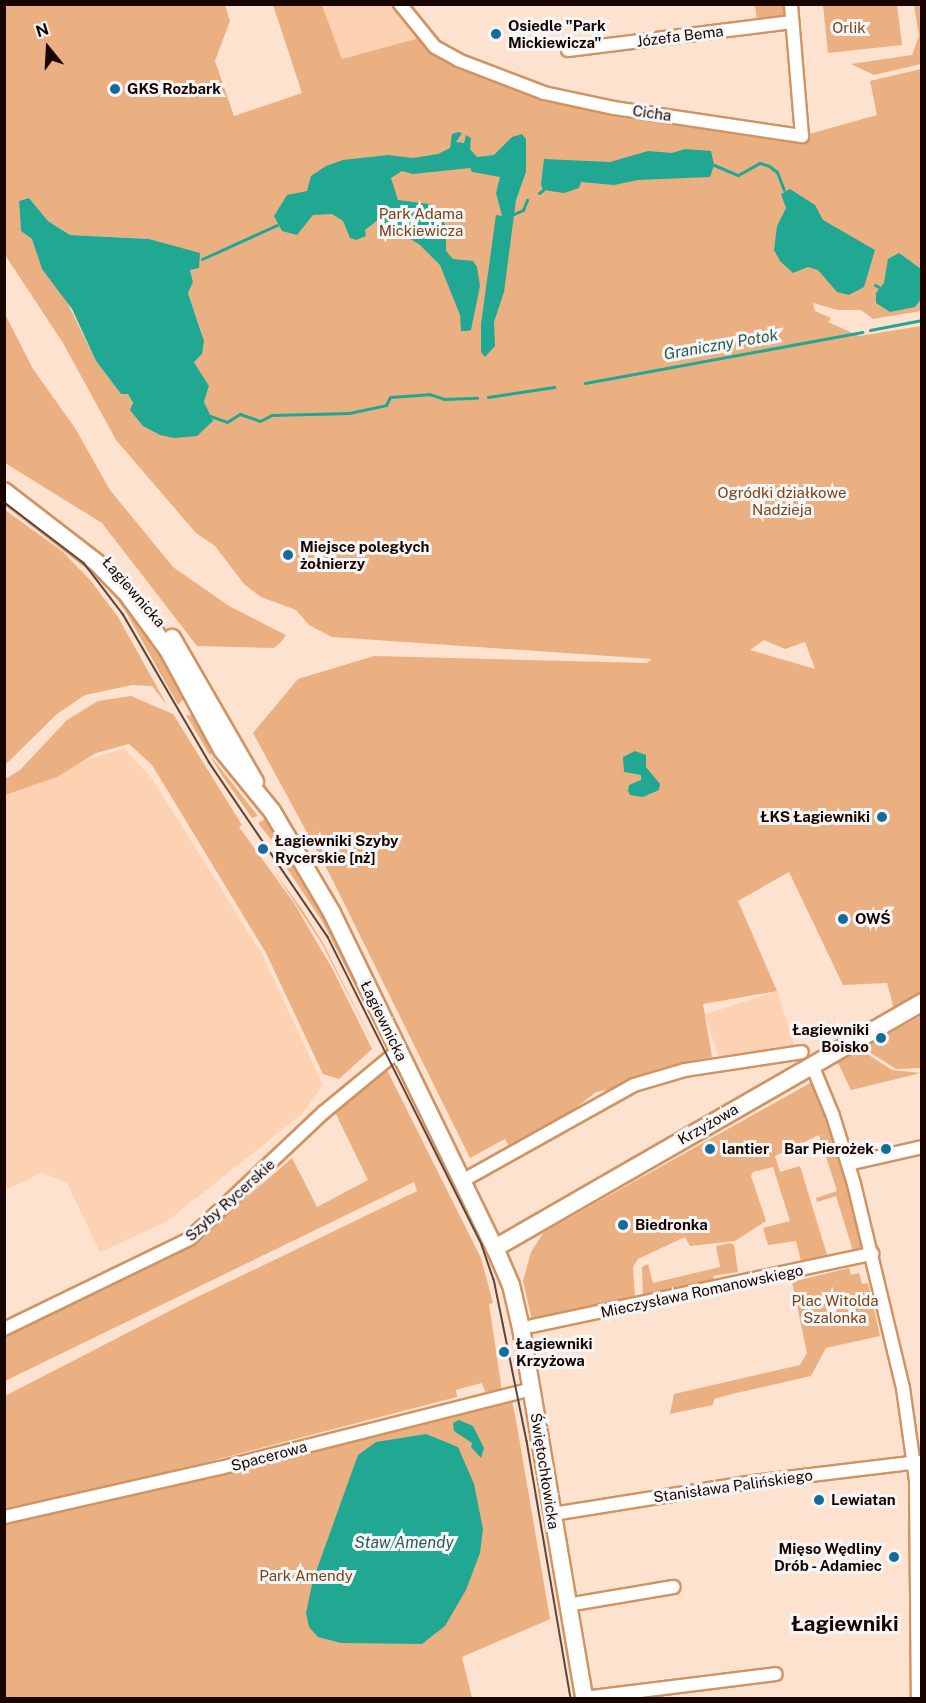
<!DOCTYPE html>
<html>
<head>
<meta charset="utf-8">
<style>
  body { margin:0 }
  #map { position:relative; width:926px; height:1703px; overflow:hidden; background:#fce2cf; font-family:"Public Sans",sans-serif }
  div>[style] { position:absolute }
  [style*='--x'] { left:calc(var(--x)*1px); top:calc(var(--y)*1px); width:calc(var(--w)*1px); rotate:calc(var(--a)*1deg) }
  .built>* { inset:0; background:#fdd2b2; transform-origin:0 0 }
  .green>* { inset:0; background:#ebb082 }
  .water>* { inset:0; background:#20a893 }
  .stream>* { height:3px; margin:-1.5px; padding:0 1.5px; transform-origin:1.5px; border-radius:1.5px; background:#20a893 }
  .roads { filter:drop-shadow(2px 0 #d09463) drop-shadow(-2px 0 #d09463) drop-shadow(0 2px #d09463) drop-shadow(0 -2px #d09463) }
  .street>* { height:12px; margin:-6px; padding:0 6px; transform-origin:6px; border-radius:6px; background:#fff }
  .secondary>* { height:16px; margin:-8px; padding:0 8px; transform-origin:8px; border-radius:8px; background:#fff }
  .tram>* { height:1.5px; margin:-0.75px; padding:0 0.75px; transform-origin:0.75px; border-radius:0.75px; background:#5c463d }
  .dots>* { width:16px; height:16px; translate:-50% -50%; box-sizing:border-box; border:3px solid #f5f5f5; border-radius:50% }
  span { translate:-50% -50%; white-space:nowrap; text-align:center; line-height:1.15; -webkit-text-stroke:6px #f5f5f5; paint-order:stroke }
  .poi-label { font-size:15px; color:#190500; font-weight:700 }
  .left { translate:0 -50%; text-align:left }
  .right { translate:-100% -50%; text-align:right }
  .park-label { font-size:15px; color:#75461c }
  .street-label { font-size:15px; color:#190500 }
  .water-label { font-size:16px; color:#2c5e54; font-style:italic }
  .district-label { font-size:21px; color:#190500; font-weight:700 }
  .frame { position:absolute; inset:0; border:6px solid #190500; pointer-events:none }
  .north { position:absolute; left:18px; top:18px; width:60px; height:60px; -webkit-text-stroke:4px #f5f5f5; paint-order:stroke; rotate:342deg; font-size:16px; font-weight:700; line-height:24px; text-align:center; color:#190500 }
  .north::after { content:''; display:block; margin:auto; width:21px; height:27px; background:#190500; clip-path:polygon(50% 0,100% 100%,50% 72%,0 100%) }
</style>
</head>
<body>
<div id="map">
  <div class="built">
    <i style="clip-path:polygon(322px 5px,396px 5px,401px 18px,419px 38px,342px 59px)"></i>
    <i style="clip-path:polygon(124px 748px,153px 780px,262px 954px,323px 1085px,301px 1115px,166px 1222px,100px 1252px,67px 1183px,42px 1173px,5px 1190px,4px 787px)"></i>
    <i style="left:777px;top:991px;width:56px;height:76px;rotate:72deg"></i>
  </div>
  <div class="green">
    <i style="clip-path:polygon(evenodd,4px 5px,225px 5px,230px 21px,215px 61px,234px 116px,302px 93px,273px 5px,322px 5px,342px 59px,419px 38px,458px 60px,544px 93px,802px 136px,877px 115px,870px 81px,921px 69px,921px 311px,873px 319px,861px 310px,838px 310px,813px 303px,815px 311px,831px 318px,828px 322px,859px 336px,921px 326px,921px 993px,894px 1009px,887px 983px,843px 985px,789px 872px,738px 901px,777px 991px,703px 1004px,712px 1057px,672px 1065px,621px 1088px,596px 1092px,559px 1121px,510px 1148px,505px 1139px,470px 1158px,330px 875px,253px 733px,298px 679px,374px 656px,647px 663px,652px 659px,332px 637px,309px 625px,296px 610px,261px 597px,244px 584px,215px 546px,196px 533px,116px 440px,63px 343px,5px 255px,4px 5px,29px 198px,48px 221px,70px 235px,149px 239px,200px 254px,190px 270px,193px 282px,188px 293px,202px 334px,194px 362px,209px 386px,204px 403px,213px 421px,133px 404px,128px 394px,121px 394px,96px 361px,64px 296px,42px 268px,32px 239px,21px 231px,19px 201px,29px 198px,4px 5px,764px 640px,785px 649px,805px 642px,815px 669px,750px 650px,764px 640px)"></i>
    <i style="clip-path:polygon(755px 5px,786px 5px,787px 18px,757px 22px)"></i>
    <i style="clip-path:polygon(823px 5px,897px 5px,902px 45px,828px 53px)"></i>
    <i style="clip-path:polygon(914px 5px,921px 5px,921px 64px,874px 75px,851px 64px,912px 55px,919px 36px)"></i>
    <i style="clip-path:polygon(4px 312px,33px 369px,75px 428px,110px 490px,173px 567px,229px 606px,286px 635px,281px 642px,274px 648px,197px 646px,102px 523px,5px 463px)"></i>
    <i style="clip-path:polygon(5px 510px,62px 551px,91px 581px,118px 617px,167px 705px,152px 686px,132px 685px,85px 695px,57px 714px,5px 765px)"></i>
    <i style="clip-path:polygon(99px 574px,153px 631px,185px 697px,178px 705px,126px 612px)"></i>
    <i style="clip-path:polygon(131px 696px,173px 714px,242px 825px,239px 827px,294px 903px,333px 970px,372px 1049px,339px 1079px,323px 1074px,266px 953px,152px 765px,129px 744px,96px 753px,57px 777px,5px 795px,5px 779px,20px 770px,67px 720px,98px 701px)"></i>
    <i style="clip-path:polygon(186px 715px,197px 716px,214px 752px,210px 755px,258px 816px,252px 818px,221px 774px)"></i>
    <i style="clip-path:polygon(267px 818px,316px 902px,383px 1041px,322px 921px,284px 864px,288px 861px,258px 823px)"></i>
    <i style="clip-path:polygon(274px 871px,303px 911px,322px 941px,377px 1051px,321px 942px)"></i>
    <i style="clip-path:polygon(921px 1016px,921px 1068px,896px 1069px,863px 1048px)"></i>
    <i style="clip-path:polygon(861px 1050px,892px 1070px,921px 1073px,851px 1090px,838px 1063px)"></i>
    <i style="clip-path:polygon(386px 1068px,481px 1258px,493px 1303px,489px 1304px,502px 1391px,485px 1392px,482px 1383px,474px 1385px,456px 1390px,457px 1397px,88px 1493px,5px 1508px,5px 1396px,189px 1301px,417px 1191px,414px 1182px,5px 1381px,5px 1335px,172px 1256px,208px 1231px,292px 1158px,317px 1207px,368px 1180px,335px 1112px)"></i>
    <i style="clip-path:polygon(812px 1082px,830px 1124px,865px 1247px,862px 1251px,854px 1254px,836px 1196px,817px 1202px,816px 1198px,837px 1191px,819px 1135px,775px 1156px,780px 1172px,800px 1166px,828px 1258px,748px 1275px,801px 1261px,796px 1241px,768px 1245px,763px 1228px,790px 1221px,773px 1167px,753px 1172px,751px 1176px,766px 1221px,735px 1241px,690px 1246px,685px 1237px,638px 1259px,633px 1267px,635px 1297px,630px 1300px,532px 1320px,523px 1281px,531px 1252px,544px 1232px)"></i>
    <i style="clip-path:polygon(730px 1243px,734px 1245px,738px 1272px,713px 1276px,715px 1285px,643px 1297px,642px 1267px,648px 1264px,653px 1283px,720px 1267px,716px 1246px)"></i>
    <i style="clip-path:polygon(849px 1268px,851px 1275px,859px 1273px,862px 1284px,868px 1283px,880px 1336px,826px 1348px,811px 1376px,732px 1394px,714px 1399px,713px 1405px,670px 1414px,674px 1394px,800px 1365px,807px 1353px,792px 1282px)"></i>
    <i style="clip-path:polygon(504px 1400px,512px 1401px,516px 1420px,550px 1619px,462px 1657px,472px 1698px,5px 1698px,5px 1520px,86px 1507px)"></i>
  </div>
  <div class="water">
    <i style="clip-path:polygon(458px 132px,462px 133px,456px 142px,464px 143px,466px 135px,471px 138px,470px 149px,477px 157px,494px 155px,512px 137px,522px 134px,526px 139px,526px 172px,516px 200px,504px 292px,494px 322px,495px 346px,485px 357px,481px 352px,481px 324px,496px 215px,502px 216px,496px 193px,500px 177px,472px 172px,470px 168px,413px 174px,402px 171px,391px 178px,398px 200px,429px 204px,441px 215px,446px 227px,446px 251px,453px 259px,473px 261px,477px 267px,480px 286px,471px 330px,467px 331px,461px 331px,460px 315px,440px 265px,420px 245px,379px 219px,365px 230px,366px 236px,356px 240px,350px 238px,343px 221px,332px 214px,313px 215px,297px 235px,282px 231px,274px 216px,287px 195px,307px 191px,311px 176px,326px 166px,343px 160px,388px 155px,413px 158px,438px 154px,450px 148px,452px 134px)"></i>
    <i style="clip-path:polygon(685px 149px,711px 151px,714px 165px,710px 177px,638px 180px,614px 185px,581px 182px,579px 188px,564px 193px,543px 190px,541px 184px,544px 159px,610px 162px,648px 151px,672px 153px)"></i>
    <i style="clip-path:polygon(790px 189px,815px 205px,823px 220px,875px 250px,864px 287px,849px 295px,837px 292px,818px 270px,808px 267px,793px 273px,780px 261px,774px 250px,777px 226px,786px 208px,781px 194px)"></i>
    <i style="clip-path:polygon(29px 198px,48px 221px,70px 235px,149px 239px,200px 253px,199px 268px,190px 270px,193px 282px,188px 293px,204px 341px,202px 354px,194px 362px,209px 386px,204px 402px,213px 421px,197px 436px,174px 438px,160px 435px,143px 426px,130px 410px,133px 403px,128px 394px,121px 394px,96px 361px,72px 309px,42px 269px,32px 239px,21px 231px,19px 201px)"></i>
    <i style="clip-path:polygon(899px 253px,921px 269px,921px 299px,915px 307px,890px 312px,876px 303px,876px 293px,884px 283px,888px 259px)"></i>
    <i style="clip-path:polygon(635px 751px,646px 755px,646px 767px,660px 784px,659px 790px,643px 797px,630px 795px,628px 791px,629px 785px,641px 780px,641px 775px,624px 772px,623px 757px)"></i>
    <i style="clip-path:polygon(459px 1420px,473px 1426px,484px 1448px,481px 1458px,471px 1447px,472px 1443px,454px 1431px,453px 1423px)"></i>
    <i style="clip-path:polygon(426px 1434px,458px 1447px,474px 1484px,483px 1529px,480px 1553px,466px 1590px,445px 1626px,422px 1644px,341px 1643px,318px 1637px,309px 1627px,306px 1613px,313px 1580px,358px 1455px,376px 1442px)"></i>
  </div>
  <div class="stream">
    <i style="--x:714;--y:165;--w:26;--a:23"></i>
    <i style="--x:738;--y:175;--w:25;--a:-29"></i>
    <i style="--x:760;--y:163;--w:9;--a:18"></i>
    <i style="--x:769;--y:166;--w:10;--a:37"></i>
    <i style="--x:777;--y:172;--w:19;--a:69"></i>
    <i style="--x:539;--y:193;--w:5;--a:-37"></i>
    <i style="--x:514;--y:214;--w:10;--a:-24"></i>
    <i style="--x:523;--y:210;--w:11;--a:-68"></i>
    <i style="--x:202;--y:259;--w:82;--a:-24.4"></i>
    <i style="--x:875;--y:285;--w:4;--a:27"></i>
    <i style="--x:870;--y:330;--w:53;--a:-10.9"></i>
    <i style="--x:585;--y:383;--w:282;--a:-10.4"></i>
    <i style="--x:488;--y:397;--w:67;--a:-8.6"></i>
    <i style="--x:210;--y:416;--w:18;--a:19"></i>
    <i style="--x:227;--y:422;--w:15;--a:-32"></i>
    <i style="--x:240;--y:414;--w:21;--a:19"></i>
    <i style="--x:260;--y:421;--w:13;--a:-27"></i>
    <i style="--x:272;--y:415;--w:77;--a:-1.5"></i>
    <i style="--x:349;--y:413;--w:38;--a:-12"></i>
    <i style="--x:386;--y:405;--w:9;--a:-63"></i>
    <i style="--x:390;--y:397;--w:39;--a:-4"></i>
    <i style="--x:429;--y:394;--w:16;--a:18"></i>
    <i style="--x:444;--y:399;--w:33;--a:-2"></i>
  </div>
  <div class="roads">
    <div class="street">
      <i style="--x:400;--y:4;--w:55;--a:50.9"></i>
      <i style="--x:435;--y:47;--w:26;--a:29"></i>
      <i style="--x:458;--y:60;--w:92;--a:21"></i>
      <i style="--x:544;--y:93;--w:72;--a:12.1"></i>
      <i style="--x:614;--y:108;--w:190;--a:8.5"></i>
      <i style="--x:802;--y:136;--w:132;--a:-94.8"></i>
      <i style="--x:568;--y:50;--w:226;--a:-7.1"></i>
      <i style="--x:812;--y:1065;--w:55;--a:67.6"></i>
      <i style="--x:833;--y:1116;--w:71;--a:72.8"></i>
      <i style="--x:854;--y:1184;--w:210;--a:76.5"></i>
      <i style="--x:903;--y:1388;--w:94;--a:82"></i>
      <i style="--x:916;--y:1481;--w:217;--a:89.5"></i>
      <i style="--x:848;--y:1164;--w:76;--a:-12.9"></i>
      <i style="--x:462;--y:1181;--w:197;--a:-29.2"></i>
      <i style="--x:634;--y:1085;--w:53;--a:-16.4"></i>
      <i style="--x:685;--y:1070;--w:118;--a:-8.7"></i>
      <i style="--x:532;--y:1326;--w:348;--a:-12"></i>
      <i style="--x:4;--y:1329;--w:206;--a:-25.9"></i>
      <i style="--x:189;--y:1239;--w:185;--a:-43.3"></i>
      <i style="--x:324;--y:1112;--w:96;--a:-39.5"></i>
      <i style="--x:553;--y:1514;--w:203;--a:-9.1"></i>
      <i style="--x:753;--y:1482;--w:167;--a:-6.9"></i>
      <i style="--x:4;--y:1517;--w:221;--a:-12.8"></i>
      <i style="--x:220;--y:1468;--w:322;--a:-14.2"></i>
      <i style="--x:567;--y:1605;--w:108;--a:-9.6"></i>
      <i style="--x:584;--y:1698;--w:193;--a:-7.1"></i>
    </div>
    <div class="secondary">
      <i style="--x:4;--y:491;--w:116;--a:37.7"></i>
      <i style="--x:96;--y:562;--w:46;--a:45.9"></i>
      <i style="--x:128;--y:595;--w:68;--a:54"></i>
      <i style="--x:168;--y:650;--w:114;--a:61.6"></i>
      <i style="--x:222;--y:750;--w:79;--a:50.7"></i>
      <i style="--x:272;--y:811;--w:118;--a:59.5"></i>
      <i style="--x:332;--y:913;--w:373;--a:64.1"></i>
      <i style="--x:495;--y:1248;--w:40;--a:66.6"></i>
      <i style="--x:511;--y:1285;--w:44;--a:76.9"></i>
      <i style="--x:521;--y:1328;--w:375;--a:80.3"></i>
      <i style="--x:172;--y:638;--w:166;--a:60"></i>
      <i style="--x:495;--y:1248;--w:493;--a:-29.9"></i>
    </div>
  </div>
  <div class="tram">
    <i style="--x:4;--y:502;--w:101;--a:37.3"></i>
    <i style="--x:84;--y:563;--w:64;--a:52.6"></i>
    <i style="--x:123;--y:614;--w:171;--a:59.8"></i>
    <i style="--x:209;--y:762;--w:212;--a:55.8"></i>
    <i style="--x:328;--y:937;--w:344;--a:63.4"></i>
    <i style="--x:482;--y:1245;--w:36;--a:71"></i>
    <i style="--x:494;--y:1279;--w:165;--a:78.5"></i>
    <i style="--x:527;--y:1441;--w:261;--a:80.3"></i>
  </div>
  <div class="dots">
    <i style="left:496px;top:34px;background:#136c9c"></i>
    <i style="left:115px;top:89px;background:#136c9c"></i>
    <i style="left:288px;top:555px;background:#136c9c"></i>
    <i style="left:882px;top:817px;background:#136c9c"></i>
    <i style="left:263px;top:849px;background:#136c9c"></i>
    <i style="left:843px;top:919px;background:#136c9c"></i>
    <i style="left:881px;top:1038px;background:#136c9c"></i>
    <i style="left:710px;top:1149px;background:#136c9c"></i>
    <i style="left:886px;top:1149px;background:#136c9c"></i>
    <i style="left:623px;top:1225px;background:#136c9c"></i>
    <i style="left:504px;top:1352px;background:#136c9c"></i>
    <i style="left:819px;top:1500px;background:#136c9c"></i>
    <i style="left:894px;top:1557px;background:#136c9c"></i>
  </div>
  <div class="poi-label">
    <span class="left" style="left:508px;top:34px">Osiedle "Park<br>Mickiewicza"</span>
    <span class="left" style="left:127px;top:89px">GKS Rozbark</span>
    <span class="left" style="left:300px;top:555px">Miejsce poległych<br>żołnierzy</span>
    <span class="right" style="left:870px;top:817px">ŁKS Łagiewniki</span>
    <span class="left" style="left:275px;top:849px">Łagiewniki Szyby<br>Rycerskie [nż]</span>
    <span class="left" style="left:855px;top:919px">OWŚ</span>
    <span class="right" style="left:869px;top:1038px">Łagiewniki<br>Boisko</span>
    <span class="left" style="left:722px;top:1149px">lantier</span>
    <span class="right" style="left:874px;top:1149px">Bar Pierożek</span>
    <span class="left" style="left:635px;top:1225px">Biedronka</span>
    <span class="left" style="left:516px;top:1352px">Łagiewniki<br>Krzyżowa</span>
    <span class="left" style="left:831px;top:1500px">Lewiatan</span>
    <span class="right" style="left:882px;top:1557px">Mięso Wędliny<br>Drób - Adamiec</span>
  </div>
  <div class="park-label">
    <span style="left:849px;top:28px">Orlik</span>
    <span style="left:421px;top:222px">Park Adama<br>Mickiewicza</span>
    <span style="left:782px;top:501px">Ogródki działkowe<br>Nadzieja</span>
    <span style="left:835px;top:1309px">Plac Witolda<br>Szalonka</span>
    <span style="left:306px;top:1576px">Park Amendy</span>
  </div>
  <div class="street-label">
    <span style="left:680px;top:36px;rotate:-7deg">Józefa Bema</span>
    <span style="left:652px;top:113px;rotate:8deg">Cicha</span>
    <span style="left:134px;top:592px;rotate:49deg">Łagiewnicka</span>
    <span style="left:384px;top:1021px;rotate:64deg">Łagiewnicka</span>
    <span style="left:708px;top:1124px;rotate:-30deg">Krzyżowa</span>
    <span style="left:230px;top:1200px;rotate:-42deg">Szyby Rycerskie</span>
    <span style="left:702px;top:1291px;rotate:-12deg">Mieczysława Romanowskiego</span>
    <span style="left:269px;top:1456px;rotate:-15deg">Spacerowa</span>
    <span style="left:545px;top:1471px;rotate:81deg">Świętochłowicka</span>
    <span style="left:733px;top:1486px;rotate:-8deg">Stanisława Palińskiego</span>
  </div>
  <div class="water-label">
    <span style="left:721px;top:345px;rotate:-10deg">Graniczny Potok</span>
    <span style="left:404px;top:1543px">Staw Amendy</span>
  </div>
  <div class="district-label">
    <span style="left:845px;top:1624px">Łagiewniki</span>
  </div>
  <div class="frame"></div>
  <div class="north">N</div>
</div>
</body>
</html>
